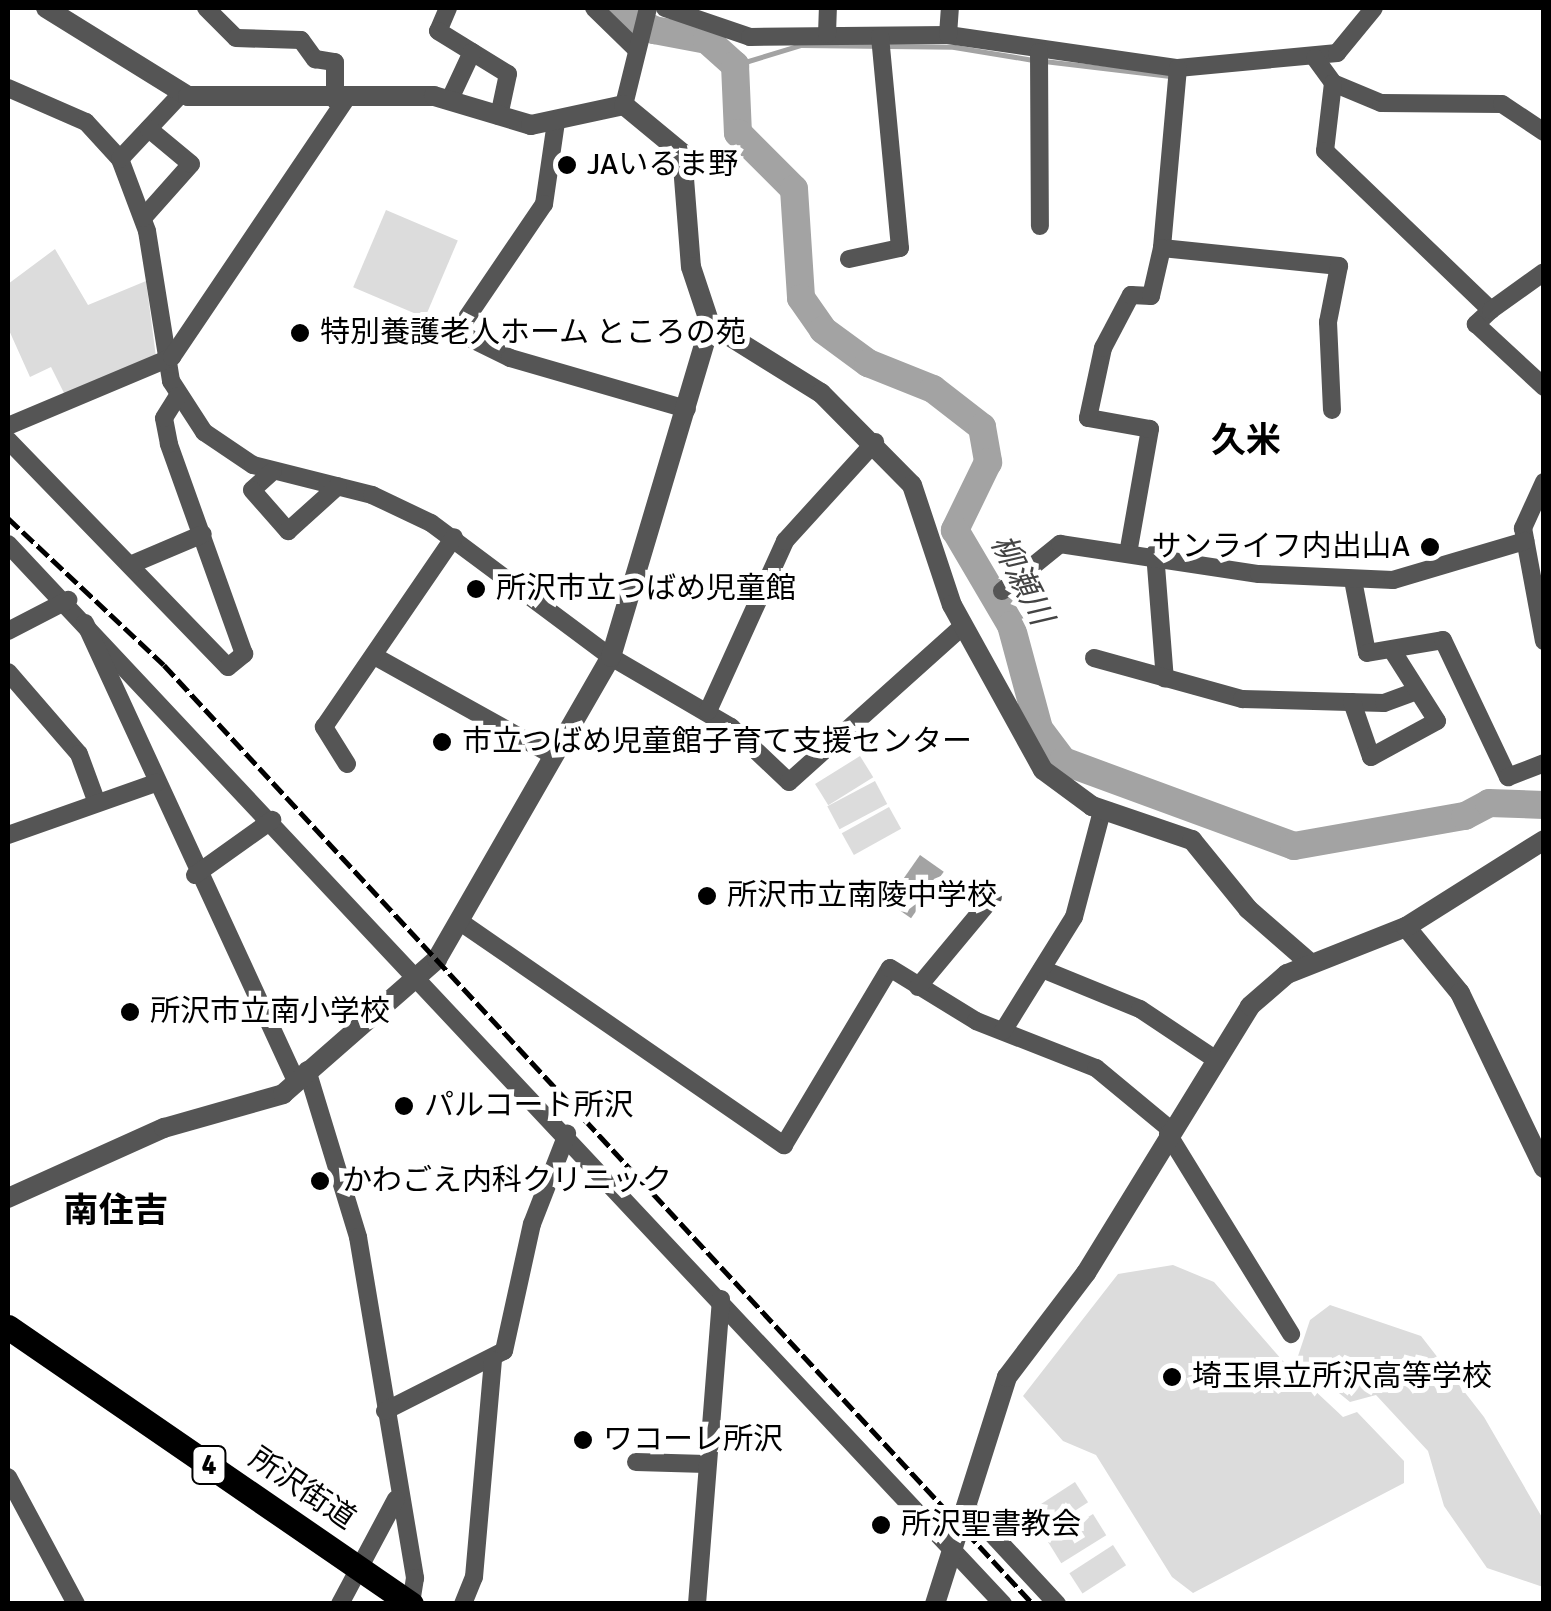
<!DOCTYPE html>
<html>
<head>
<meta charset="utf-8">
<style>
  body { margin:0 }
  #map { position:relative; width:1551px; height:1611px; overflow:hidden; background:#fff; font-family:Signika,"Noto Sans JP",sans-serif }
  div>[style] { position:absolute }
  [style*='--x'] { left:calc(var(--x)*1px); top:calc(var(--y)*1px); width:calc(var(--w)*1px); rotate:calc(var(--a)*1deg) }
  .green>* { inset:0; background:#dcdcdc; transform-origin:0 0 }
  .water>* { inset:0; background:#a3a3a3; transform-origin:0 0 }
  .stream>* { height:5px; margin:-2.5px; padding:0 2.5px; transform-origin:2.5px; border-radius:2.5px; background:#a3a3a3 }
  .river>* { height:28px; margin:-14px; padding:0 14px; transform-origin:14px; border-radius:14px; background:#a3a3a3 }
  .minor>* { height:18px; margin:-9px; padding:0 9px; transform-origin:9px; border-radius:9px; background:#555 }
  .tertiary>* { height:20px; margin:-10px; padding:0 10px; transform-origin:10px; border-radius:10px; background:#555 }
  .primary>* { height:25px; margin:-12.5px; padding:0 12.5px; transform-origin:12.5px; border-radius:12.5px; background:#000 }
  .rail>* { height:5px; margin-top:-2.5px; transform-origin:0; background:repeating-linear-gradient(90deg,#000 0 15px,transparent 0 20px) }
  .dots>* { width:28px; height:28px; translate:-50% -50%; box-sizing:border-box; border:5px solid #fff; border-radius:50% }
  span { translate:-50% -50%; white-space:nowrap; text-align:center; line-height:1.15; -webkit-text-stroke:10px #fff; paint-order:stroke }
  .shield-label span { padding:2px 8px; background:#fff; border:2px solid; border-radius:8px; -webkit-text-stroke-width:0 }
  .shield-label { font-size:28px; color:#000; font-weight:700 }
  .poi-label { font-size:30px; color:#000 }
  .left { translate:0 -50%; text-align:left }
  .right { translate:-100% -50%; text-align:right }
  .street-label { font-size:30px; color:#000 }
  .water-label { font-size:32px; color:#444; font-style:italic }
  .quarter-label { font-size:35px; color:#000; font-weight:700 }
  .frame { position:absolute; inset:0; border:10px solid #000; pointer-events:none }
</style>
</head>
<body>
<div id="map">
  <div class="green">
    <i style="left:386px;top:210px;width:78px;height:84px;rotate:23deg"></i>
    <i style="clip-path:polygon(55px 249px,88px 305px,146px 281px,156px 357px,65px 395px,51px 367px,30px 377px,8px 328px,8px 284px)"></i>
    <i style="left:860px;top:756px;width:25px;height:53px;rotate:58deg"></i>
    <i style="left:875px;top:781px;width:26px;height:54px;rotate:62deg"></i>
    <i style="left:889px;top:807px;width:25px;height:54px;rotate:61deg"></i>
    <i style="clip-path:polygon(1173px 1265px,1214px 1282px,1282px 1360px,1343px 1417px,1357px 1412px,1404px 1461px,1404px 1483px,1193px 1593px,1172px 1577px,1096px 1455px,1063px 1441px,1023px 1396px,1118px 1274px)"></i>
    <i style="clip-path:polygon(1330px 1305px,1421px 1336px,1484px 1417px,1543px 1519px,1543px 1587px,1487px 1568px,1444px 1506px,1428px 1451px,1376px 1395px,1350px 1402px,1297px 1359px,1310px 1320px)"></i>
    <i style="left:1075px;top:1482px;width:24px;height:52px;rotate:57deg"></i>
    <i style="left:1093px;top:1514px;width:25px;height:53px;rotate:58deg"></i>
    <i style="left:1113px;top:1545px;width:24px;height:52px;rotate:57deg"></i>
  </div>
  <div class="water">
    <i style="left:920px;top:855px;width:29px;height:57px;rotate:35deg"></i>
  </div>
  <div class="stream">
    <i style="--x:1044;--y:61;--w:127;--a:6.8"></i>
    <i style="--x:735;--y:65;--w:69;--a:-16.9"></i>
    <i style="--x:801;--y:45;--w:153;--a:0.7"></i>
    <i style="--x:954;--y:47;--w:80;--a:9.3"></i>
  </div>
  <div class="river">
    <i style="--x:614;--y:8;--w:46;--a:28.8"></i>
    <i style="--x:654;--y:30;--w:54;--a:10.7"></i>
    <i style="--x:707;--y:40;--w:38;--a:42"></i>
    <i style="--x:735;--y:65;--w:68;--a:87.5"></i>
    <i style="--x:738;--y:133;--w:79;--a:45"></i>
    <i style="--x:794;--y:189;--w:109;--a:86.3"></i>
    <i style="--x:801;--y:298;--w:39;--a:55"></i>
    <i style="--x:823;--y:330;--w:56;--a:36.3"></i>
    <i style="--x:868;--y:363;--w:70;--a:21.8"></i>
    <i style="--x:933;--y:389;--w:62;--a:37.8"></i>
    <i style="--x:982;--y:427;--w:36;--a:80"></i>
    <i style="--x:988;--y:462;--w:76;--a:115.9"></i>
    <i style="--x:955;--y:530;--w:110;--a:59.5"></i>
    <i style="--x:1011;--y:625;--w:108;--a:74.9"></i>
    <i style="--x:1039;--y:729;--w:40;--a:53"></i>
    <i style="--x:1063;--y:761;--w:246;--a:20.2"></i>
    <i style="--x:1294;--y:846;--w:174;--a:-10"></i>
    <i style="--x:1465;--y:816;--w:27;--a:-28"></i>
    <i style="--x:1489;--y:803;--w:55;--a:2.1"></i>
  </div>
  <div class="minor">
    <i style="--x:206;--y:8;--w:42;--a:45"></i>
    <i style="--x:236;--y:38;--w:65;--a:1.8"></i>
    <i style="--x:301;--y:40;--w:24;--a:54"></i>
    <i style="--x:315;--y:59;--w:20;--a:9"></i>
    <i style="--x:335;--y:62;--w:38;--a:90"></i>
    <i style="--x:448;--y:8;--w:25;--a:113"></i>
    <i style="--x:438;--y:31;--w:82;--a:31.6"></i>
    <i style="--x:508;--y:74;--w:43;--a:102.1"></i>
    <i style="--x:594;--y:8;--w:57;--a:44.3"></i>
    <i style="--x:665;--y:8;--w:90;--a:18.8"></i>
    <i style="--x:750;--y:37;--w:198;--a:-0.6"></i>
    <i style="--x:948;--y:35;--w:232;--a:8.2"></i>
    <i style="--x:1178;--y:68;--w:160;--a:-5.4"></i>
    <i style="--x:1337;--y:53;--w:58;--a:-50.6"></i>
    <i style="--x:827;--y:34;--w:26;--a:-88"></i>
    <i style="--x:948;--y:35;--w:27;--a:-86"></i>
    <i style="--x:1039;--y:52;--w:174;--a:89.7"></i>
    <i style="--x:1315;--y:58;--w:31;--a:54"></i>
    <i style="--x:1333;--y:83;--w:52;--a:22.6"></i>
    <i style="--x:1381;--y:103;--w:121;--a:0.5"></i>
    <i style="--x:1502;--y:104;--w:50;--a:33.7"></i>
    <i style="--x:1178;--y:68;--w:181;--a:95.1"></i>
    <i style="--x:1162;--y:248;--w:178;--a:5.8"></i>
    <i style="--x:1339;--y:266;--w:57;--a:101.1"></i>
    <i style="--x:1328;--y:322;--w:88;--a:87.4"></i>
    <i style="--x:1333;--y:83;--w:68;--a:96.7"></i>
    <i style="--x:1325;--y:151;--w:230;--a:43.8"></i>
    <i style="--x:1491;--y:310;--w:21;--a:137"></i>
    <i style="--x:1476;--y:324;--w:93;--a:42.8"></i>
    <i style="--x:8;--y:88;--w:85;--a:23.6"></i>
    <i style="--x:86;--y:122;--w:50;--a:47.4"></i>
    <i style="--x:120;--y:159;--w:77;--a:69.4"></i>
    <i style="--x:147;--y:231;--w:152;--a:80.9"></i>
    <i style="--x:171;--y:381;--w:61;--a:57.1"></i>
    <i style="--x:204;--y:432;--w:59;--a:34"></i>
    <i style="--x:253;--y:465;--w:123;--a:14.1"></i>
    <i style="--x:372;--y:495;--w:65;--a:25.4"></i>
    <i style="--x:431;--y:523;--w:224;--a:36.7"></i>
    <i style="--x:611;--y:657;--w:139;--a:30.3"></i>
    <i style="--x:731;--y:727;--w:80;--a:43.5"></i>
    <i style="--x:789;--y:782;--w:234;--a:-41.9"></i>
    <i style="--x:450;--y:99;--w:52;--a:-64.9"></i>
    <i style="--x:624;--y:105;--w:100;--a:-76.1"></i>
    <i style="--x:556;--y:122;--w:83;--a:98.3"></i>
    <i style="--x:544;--y:204;--w:155;--a:124.2"></i>
    <i style="--x:457;--y:332;--w:59;--a:26.1"></i>
    <i style="--x:510;--y:358;--w:184;--a:16.1"></i>
    <i style="--x:120;--y:159;--w:89;--a:-46.8"></i>
    <i style="--x:143;--y:218;--w:72;--a:-48.4"></i>
    <i style="--x:191;--y:164;--w:55;--a:-140.2"></i>
    <i style="--x:849;--y:259;--w:52;--a:-12.2"></i>
    <i style="--x:900;--y:248;--w:213;--a:-95.4"></i>
    <i style="--x:1491;--y:310;--w:65;--a:-35.6"></i>
    <i style="--x:8;--y:426;--w:178;--a:-22.8"></i>
    <i style="--x:172;--y:357;--w:313;--a:-56"></i>
    <i style="--x:8;--y:440;--w:316;--a:45.9"></i>
    <i style="--x:228;--y:667;--w:21;--a:-39"></i>
    <i style="--x:244;--y:654;--w:223;--a:-109.7"></i>
    <i style="--x:169;--y:444;--w:26;--a:-101"></i>
    <i style="--x:164;--y:418;--w:26;--a:-58"></i>
    <i style="--x:273;--y:471;--w:28;--a:138"></i>
    <i style="--x:252;--y:490;--w:55;--a:48.7"></i>
    <i style="--x:288;--y:531;--w:67;--a:-42"></i>
    <i style="--x:1544;--y:482;--w:51;--a:114.5"></i>
    <i style="--x:1523;--y:528;--w:115;--a:79.5"></i>
    <i style="--x:8;--y:544;--w:1454;--a:46.81"></i>
    <i style="--x:1129;--y:548;--w:121;--a:-80"></i>
    <i style="--x:1150;--y:429;--w:63;--a:-169.9"></i>
    <i style="--x:1088;--y:418;--w:72;--a:-77.9"></i>
    <i style="--x:1103;--y:348;--w:60;--a:-62.2"></i>
    <i style="--x:1131;--y:295;--w:20;--a:3"></i>
    <i style="--x:1151;--y:296;--w:49;--a:-77.1"></i>
    <i style="--x:1155;--y:553;--w:126;--a:85.5"></i>
    <i style="--x:130;--y:565;--w:79;--a:-23"></i>
    <i style="--x:1353;--y:580;--w:74;--a:79.1"></i>
    <i style="--x:1367;--y:653;--w:77;--a:-9.7"></i>
    <i style="--x:1443;--y:640;--w:152;--a:64.6"></i>
    <i style="--x:1508;--y:777;--w:39;--a:-21"></i>
    <i style="--x:1002;--y:591;--w:75;--a:-39"></i>
    <i style="--x:1060;--y:544;--w:201;--a:8.6"></i>
    <i style="--x:1259;--y:574;--w:134;--a:2.6"></i>
    <i style="--x:1393;--y:580;--w:138;--a:-16.5"></i>
    <i style="--x:85;--y:623;--w:504;--a:65.26"></i>
    <i style="--x:8;--y:631;--w:68;--a:-27.3"></i>
    <i style="--x:376;--y:657;--w:201;--a:29.1"></i>
    <i style="--x:1094;--y:658;--w:154;--a:15.5"></i>
    <i style="--x:1242;--y:699;--w:142;--a:1.6"></i>
    <i style="--x:1384;--y:703;--w:29;--a:-20"></i>
    <i style="--x:8;--y:672;--w:108;--a:49.1"></i>
    <i style="--x:79;--y:754;--w:52;--a:69.8"></i>
    <i style="--x:1352;--y:702;--w:58;--a:70.9"></i>
    <i style="--x:1371;--y:757;--w:75;--a:-28.6"></i>
    <i style="--x:1437;--y:721;--w:84;--a:-122.4"></i>
    <i style="--x:708;--y:711;--w:187;--a:-65.6"></i>
    <i style="--x:785;--y:541;--w:134;--a:-47.7"></i>
    <i style="--x:347;--y:764;--w:44;--a:-121.9"></i>
    <i style="--x:324;--y:727;--w:230;--a:-55.6"></i>
    <i style="--x:8;--y:835;--w:157;--a:-19.4"></i>
    <i style="--x:195;--y:875;--w:95;--a:-35.5"></i>
    <i style="--x:459;--y:921;--w:395;--a:34.6"></i>
    <i style="--x:784;--y:1145;--w:206;--a:-59.1"></i>
    <i style="--x:890;--y:968;--w:101;--a:31.6"></i>
    <i style="--x:976;--y:1021;--w:129;--a:21.4"></i>
    <i style="--x:1096;--y:1068;--w:97;--a:39.6"></i>
    <i style="--x:1042;--y:969;--w:106;--a:22.2"></i>
    <i style="--x:1140;--y:1009;--w:90;--a:33.7"></i>
    <i style="--x:918;--y:987;--w:117;--a:-50.2"></i>
    <i style="--x:1003;--y:1031;--w:134;--a:-58.1"></i>
    <i style="--x:1074;--y:917;--w:110;--a:-75.2"></i>
    <i style="--x:307;--y:1070;--w:175;--a:73"></i>
    <i style="--x:358;--y:1237;--w:346;--a:80.5"></i>
    <i style="--x:415;--y:1578;--w:26;--a:99"></i>
    <i style="--x:1168;--y:1134;--w:235;--a:58.4"></i>
    <i style="--x:385;--y:1411;--w:133;--a:-26.8"></i>
    <i style="--x:504;--y:1351;--w:130;--a:-77.6"></i>
    <i style="--x:532;--y:1224;--w:97;--a:-68.7"></i>
    <i style="--x:636;--y:1462;--w:70;--a:1.6"></i>
    <i style="--x:8;--y:1477;--w:144;--a:61.8"></i>
    <i style="--x:966;--y:1506;--w:134;--a:47.1"></i>
    <i style="--x:340;--y:1604;--w:119;--a:-61.9"></i>
    <i style="--x:463;--y:1604;--w:29;--a:-68"></i>
    <i style="--x:474;--y:1577;--w:217;--a:-85"></i>
    <i style="--x:697;--y:1604;--w:306;--a:-85.5"></i>
  </div>
  <div class="tertiary">
    <i style="--x:46;--y:8;--w:167;--a:31.8"></i>
    <i style="--x:188;--y:96;--w:246;--a:0"></i>
    <i style="--x:434;--y:96;--w:101;--a:16.6"></i>
    <i style="--x:531;--y:125;--w:95;--a:-12.1"></i>
    <i style="--x:624;--y:105;--w:75;--a:39.6"></i>
    <i style="--x:682;--y:153;--w:114;--a:85.5"></i>
    <i style="--x:691;--y:267;--w:60;--a:71.6"></i>
    <i style="--x:1406;--y:927;--w:85;--a:50.7"></i>
    <i style="--x:1460;--y:993;--w:194;--a:64.4"></i>
    <i style="--x:8;--y:1198;--w:171;--a:-24.2"></i>
    <i style="--x:164;--y:1128;--w:124;--a:-15.9"></i>
    <i style="--x:283;--y:1094;--w:205;--a:-41.2"></i>
    <i style="--x:437;--y:959;--w:349;--a:-60.1"></i>
    <i style="--x:611;--y:657;--w:347;--a:-73.4"></i>
    <i style="--x:710;--y:324;--w:131;--a:31.9"></i>
    <i style="--x:821;--y:393;--w:129;--a:45.3"></i>
    <i style="--x:912;--y:485;--w:126;--a:71.6"></i>
    <i style="--x:952;--y:605;--w:188;--a:61.1"></i>
    <i style="--x:1043;--y:770;--w:61;--a:36.3"></i>
    <i style="--x:1092;--y:806;--w:106;--a:18.8"></i>
    <i style="--x:1192;--y:840;--w:89;--a:50.9"></i>
    <i style="--x:1248;--y:909;--w:82;--a:41.1"></i>
    <i style="--x:935;--y:1604;--w:238;--a:-72.4"></i>
    <i style="--x:1007;--y:1377;--w:131;--a:-52.8"></i>
    <i style="--x:1086;--y:1273;--w:313;--a:-58.4"></i>
    <i style="--x:1250;--y:1006;--w:49;--a:-40.9"></i>
    <i style="--x:1287;--y:974;--w:128;--a:-21.6"></i>
    <i style="--x:1406;--y:927;--w:163;--a:-32.2"></i>
  </div>
  <div class="primary">
    <i style="--x:8;--y:1327;--w:489;--a:34.5"></i>
  </div>
  <div class="rail">
    <i style="--x:8;--y:518;--w:214;--a:43.3"></i>
    <i style="--x:164;--y:665;--w:1279;--a:47.22"></i>
  </div>
  <div class="dots">
    <i style="left:567px;top:165px;background:#000"></i>
    <i style="left:300px;top:333px;background:#000"></i>
    <i style="left:1430px;top:547px;background:#000"></i>
    <i style="left:476px;top:589px;background:#000"></i>
    <i style="left:442px;top:742px;background:#000"></i>
    <i style="left:707px;top:896px;background:#000"></i>
    <i style="left:130px;top:1012px;background:#000"></i>
    <i style="left:404px;top:1106px;background:#000"></i>
    <i style="left:320px;top:1181px;background:#000"></i>
    <i style="left:1172px;top:1377px;background:#000"></i>
    <i style="left:583px;top:1440px;background:#000"></i>
    <i style="left:881px;top:1525px;background:#000"></i>
  </div>
  <div class="shield-label">
    <span style="left:209px;top:1465px">4</span>
  </div>
  <div class="poi-label">
    <span class="left" style="left:587px;top:165px">JAいるま野</span>
    <span class="left" style="left:320px;top:333px">特別養護老人ホーム ところの苑</span>
    <span class="right" style="left:1410px;top:547px">サンライフ内出山A</span>
    <span class="left" style="left:496px;top:589px">所沢市立つばめ児童館</span>
    <span class="left" style="left:462px;top:742px">市立つばめ児童館子育て支援センター</span>
    <span class="left" style="left:727px;top:896px">所沢市立南陵中学校</span>
    <span class="left" style="left:150px;top:1012px">所沢市立南小学校</span>
    <span class="left" style="left:424px;top:1106px">パルコート所沢</span>
    <span class="left" style="left:342px;top:1181px">かわごえ内科クリニック</span>
    <span class="left" style="left:1192px;top:1377px">埼玉県立所沢高等学校</span>
    <span class="left" style="left:603px;top:1440px">ワコーレ所沢</span>
    <span class="left" style="left:901px;top:1525px">所沢聖書教会</span>
  </div>
  <div class="street-label">
    <span style="left:302px;top:1489px;rotate:34deg">所沢街道</span>
  </div>
  <div class="water-label">
    <span style="left:1021px;top:580px;rotate:63deg">柳瀬川</span>
  </div>
  <div class="quarter-label">
    <span style="left:1246px;top:441px">久米</span>
    <span style="left:116px;top:1211px">南住吉</span>
  </div>
  <div class="frame"></div>
</div>
</body>
</html>
